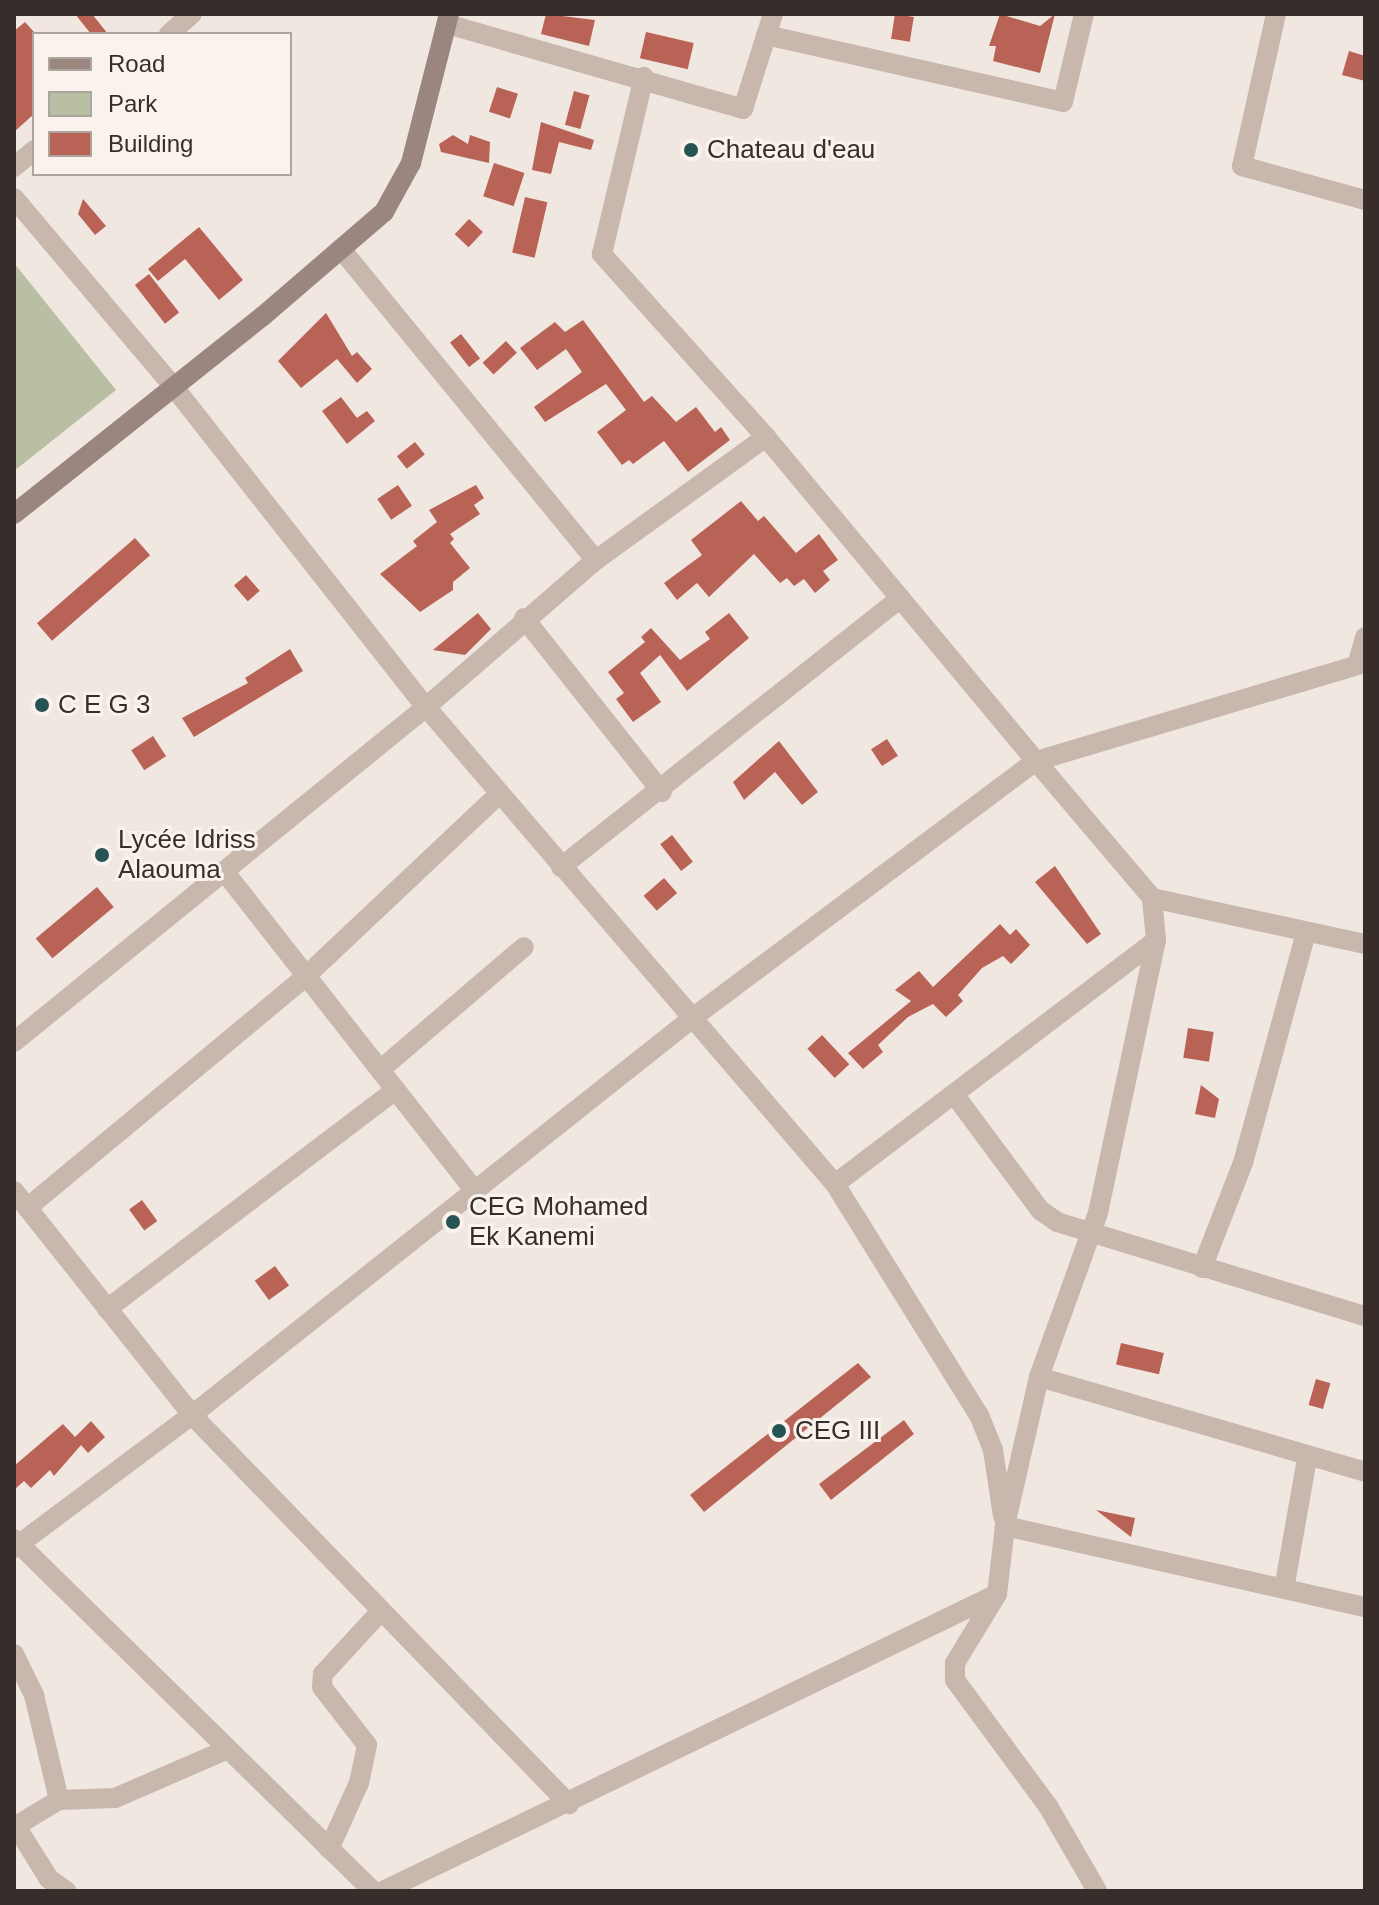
<!DOCTYPE html>
<html>
<head>
<meta charset="utf-8">
<style>
  body { margin:0 }
  #map { position:relative; width:1379px; height:1905px; overflow:hidden; background:#f1e7e1; font-family:Helvetica,sans-serif }
  div>[style] { position:absolute }
  [style*='--x'] { left:calc(var(--x)*1px); top:calc(var(--y)*1px); width:calc(var(--w)*1px); rotate:calc(var(--a)*1deg) }
  .green>* { inset:0; background:#b8bfa2 }
  .building>* { inset:0; background:#b96356; transform-origin:0 0 }
  .street>* { height:20px; margin:-10px; padding:0 10px; transform-origin:10px; border-radius:10px; background:#c8b7ad }
  .secondary>* { height:20px; margin:-10px; padding:0 10px; transform-origin:10px; border-radius:10px; background:#9b867f }
  .dots>* { width:22px; height:22px; translate:-50% -50%; box-sizing:border-box; border:4px solid #f9f2ed; border-radius:50% }
  span { translate:-50% -50%; white-space:nowrap; text-align:center; line-height:1.15; -webkit-text-stroke:6px #f9f2ed; paint-order:stroke }
  .poi-label { font-size:26px; color:#372e2b }
  .left { translate:0 -50%; text-align:left }
  .frame { position:absolute; inset:0; border:16px solid #372e2b; pointer-events:none }
  .legend { position:absolute; left:32px; top:32px; width:260px; height:144px; box-sizing:border-box; background:#f9f2ed; border:2px solid #aba49f; margin:0; padding:10px 14px; list-style:none; font-size:24px; color:#372e2b }
  .legend li { display:flex; align-items:center; gap:16px; height:40px }
  .legend b { width:40px; border:2px solid #aba49f }
</style>
</head>
<body>
<div id="map">
  <div class="green">
    <i style="clip-path:polygon(14px 263px,116px 390px,14px 471px)"></i>
  </div>
  <div class="building">
    <i style="clip-path:polygon(75px 14px,92px 14px,108px 34px,91px 34px)"></i>
    <i style="clip-path:polygon(546px 14px,595px 20px,589px 46px,541px 34px)"></i>
    <i style="left:895px;top:14px;width:19px;height:25px;rotate:9deg"></i>
    <i style="clip-path:polygon(1000px 14px,1040px 26px,1055px 14px,1040px 73px,993px 61px,996px 46px,989px 46px)"></i>
    <i style="clip-path:polygon(25px 22px,34px 32px,34px 114px,14px 132px,14px 31px)"></i>
    <i style="left:646px;top:32px;width:49px;height:27px;rotate:13deg"></i>
    <i style="clip-path:polygon(1349px 51px,1365px 56px,1365px 81px,1342px 75px)"></i>
    <i style="left:497px;top:87px;width:22px;height:26px;rotate:18deg"></i>
    <i style="left:574px;top:91px;width:16px;height:35px;rotate:15deg"></i>
    <i style="clip-path:polygon(541px 122px,594px 140px,591px 150px,559px 142px,551px 174px,532px 170px)"></i>
    <i style="clip-path:polygon(453px 135px,468px 144px,470px 135px,490px 142px,489px 163px,441px 152px,439px 144px)"></i>
    <i style="left:494px;top:163px;width:32px;height:35px;rotate:18deg"></i>
    <i style="left:525px;top:197px;width:23px;height:57px;rotate:13deg"></i>
    <i style="clip-path:polygon(83px 199px,106px 226px,95px 235px,78px 214px)"></i>
    <i style="left:469px;top:219px;width:19px;height:21px;rotate:43deg"></i>
    <i style="clip-path:polygon(199px 227px,243px 280px,219px 300px,185px 259px,158px 281px,148px 269px)"></i>
    <i style="left:149px;top:274px;width:49px;height:18px;rotate:52deg"></i>
    <i style="clip-path:polygon(326px 313px,352px 356px,357px 352px,372px 369px,357px 383px,337px 359px,301px 388px,278px 361px)"></i>
    <i style="clip-path:polygon(583px 320px,644px 402px,652px 396px,676px 422px,696px 407px,715px 432px,721px 427px,730px 440px,688px 472px,664px 441px,633px 464px,629px 460px,622px 465px,597px 432px,626px 410px,606px 384px,545px 422px,534px 407px,582px 372px,566px 349px,537px 370px,520px 348px,555px 322px,565px 332px)"></i>
    <i style="left:461px;top:334px;width:31px;height:14px;rotate:52deg"></i>
    <i style="left:506px;top:341px;width:16px;height:32px;rotate:47deg"></i>
    <i style="clip-path:polygon(341px 397px,357px 418px,367px 411px,375px 421px,347px 444px,322px 411px)"></i>
    <i style="left:415px;top:442px;width:16px;height:23px;rotate:52deg"></i>
    <i style="left:398px;top:485px;width:25px;height:25px;rotate:56deg"></i>
    <i style="clip-path:polygon(476px 485px,484px 498px,474px 505px,480px 514px,450px 534px,454px 539px,450px 543px,470px 568px,453px 582px,453px 590px,420px 612px,380px 574px,417px 546px,413px 541px,437px 522px,429px 510px)"></i>
    <i style="clip-path:polygon(741px 501px,758px 521px,764px 516px,796px 553px,819px 534px,838px 560px,823px 571px,830px 580px,815px 593px,804px 579px,794px 586px,787px 578px,780px 583px,754px 554px,709px 597px,697px 583px,677px 600px,664px 583px,702px 555px,691px 540px)"></i>
    <i style="left:135px;top:538px;width:23px;height:130px;rotate:49deg"></i>
    <i style="left:246px;top:575px;width:21px;height:16px;rotate:49deg"></i>
    <i style="clip-path:polygon(478px 613px,491px 629px,465px 655px,433px 650px)"></i>
    <i style="clip-path:polygon(729px 613px,749px 638px,687px 691px,660px 655px,640px 673px,661px 702px,633px 722px,616px 699px,624px 693px,608px 672px,645px 642px,641px 637px,651px 628px,680px 660px,710px 639px,705px 632px)"></i>
    <i style="clip-path:polygon(290px 649px,303px 671px,194px 737px,182px 718px,248px 683px,245px 678px)"></i>
    <i style="left:153px;top:736px;width:24px;height:26px;rotate:57deg"></i>
    <i style="left:887px;top:739px;width:20px;height:19px;rotate:57deg"></i>
    <i style="clip-path:polygon(779px 741px,818px 792px,802px 805px,775px 772px,744px 800px,733px 782px)"></i>
    <i style="left:672px;top:835px;width:34px;height:15px;rotate:52deg"></i>
    <i style="clip-path:polygon(1055px 866px,1101px 934px,1087px 944px,1035px 882px)"></i>
    <i style="left:664px;top:878px;width:20px;height:27px;rotate:49deg"></i>
    <i style="left:97px;top:887px;width:26px;height:80px;rotate:50deg"></i>
    <i style="clip-path:polygon(1000px 924px,1010px 935px,1016px 929px,1030px 945px,1011px 964px,1003px 956px,982px 968px,958px 995px,963px 1001px,946px 1017px,933px 1004px,908px 1017px,878px 1045px,883px 1052px,863px 1069px,848px 1053px,911px 1001px,895px 990px,919px 971px,933px 987px)"></i>
    <i style="left:1188px;top:1028px;width:26px;height:30px;rotate:9deg"></i>
    <i style="left:822px;top:1035px;width:40px;height:20px;rotate:47deg"></i>
    <i style="clip-path:polygon(1201px 1085px,1219px 1099px,1215px 1118px,1195px 1114px)"></i>
    <i style="left:142px;top:1200px;width:26px;height:16px;rotate:54deg"></i>
    <i style="left:275px;top:1266px;width:24px;height:25px;rotate:54deg"></i>
    <i style="left:1121px;top:1343px;width:44px;height:22px;rotate:13deg"></i>
    <i style="clip-path:polygon(858px 1363px,871px 1377px,704px 1512px,690px 1495px)"></i>
    <i style="left:1316px;top:1379px;width:15px;height:27px;rotate:16deg"></i>
    <i style="clip-path:polygon(904px 1420px,914px 1434px,831px 1500px,819px 1484px)"></i>
    <i style="clip-path:polygon(91px 1421px,105px 1437px,88px 1453px,81px 1445px,54px 1476px,50px 1470px,31px 1488px,24px 1481px,14px 1490px,14px 1466px,63px 1424px,75px 1437px)"></i>
    <i style="clip-path:polygon(1096px 1510px,1135px 1518px,1131px 1537px)"></i>
  </div>
  <div class="street">
    <i style="--x:1276;--y:14;--w:156;--a:102.6"></i>
    <i style="--x:1242;--y:166;--w:128;--a:15.5"></i>
    <i style="--x:447;--y:24;--w:308;--a:16"></i>
    <i style="--x:743;--y:109;--w:100;--a:-72.5"></i>
    <i style="--x:169;--y:34;--w:30;--a:-41"></i>
    <i style="--x:766;--y:35;--w:304;--a:12.7"></i>
    <i style="--x:1063;--y:102;--w:90;--a:-76.6"></i>
    <i style="--x:14;--y:167;--w:26;--a:-40"></i>
    <i style="--x:14;--y:198;--w:246;--a:49.8"></i>
    <i style="--x:173;--y:386;--w:409;--a:51.8"></i>
    <i style="--x:426;--y:707;--w:628;--a:49.39"></i>
    <i style="--x:835;--y:1184;--w:272;--a:58.1"></i>
    <i style="--x:979;--y:1415;--w:38;--a:68"></i>
    <i style="--x:993;--y:1450;--w:67;--a:81.4"></i>
    <i style="--x:341;--y:249;--w:402;--a:50.7"></i>
    <i style="--x:900;--y:598;--w:212;--a:50.2"></i>
    <i style="--x:1036;--y:761;--w:343;--a:-16.6"></i>
    <i style="--x:524;--y:618;--w:222;--a:51.6"></i>
    <i style="--x:1358;--y:662;--w:26;--a:-74"></i>
    <i style="--x:561;--y:867;--w:433;--a:-38.4"></i>
    <i style="--x:900;--y:598;--w:209;--a:-129.8"></i>
    <i style="--x:766;--y:437;--w:246;--a:-131.9"></i>
    <i style="--x:602;--y:254;--w:182;--a:-76.7"></i>
    <i style="--x:224;--y:871;--w:407;--a:51.9"></i>
    <i style="--x:1152;--y:898;--w:218;--a:12.2"></i>
    <i style="--x:14;--y:1042;--w:531;--a:-39.11"></i>
    <i style="--x:426;--y:707;--w:225;--a:-40.9"></i>
    <i style="--x:596;--y:560;--w:210;--a:-35.9"></i>
    <i style="--x:380;--y:1070;--w:189;--a:-40.5"></i>
    <i style="--x:954;--y:1094;--w:144;--a:53.4"></i>
    <i style="--x:1040;--y:1210;--w:21;--a:35"></i>
    <i style="--x:1057;--y:1222;--w:322;--a:17"></i>
    <i style="--x:835;--y:1184;--w:403;--a:-37.2"></i>
    <i style="--x:14;--y:1191;--w:286;--a:51.5"></i>
    <i style="--x:192;--y:1415;--w:542;--a:45.9"></i>
    <i style="--x:27;--y:1208;--w:363;--a:-39.7"></i>
    <i style="--x:306;--y:976;--w:265;--a:-43.3"></i>
    <i style="--x:1202;--y:1268;--w:113;--a:-68.7"></i>
    <i style="--x:1243;--y:1163;--w:239;--a:-74.7"></i>
    <i style="--x:107;--y:1309;--w:362;--a:-37.2"></i>
    <i style="--x:1039;--y:1377;--w:340;--a:16.2"></i>
    <i style="--x:1005;--y:1526;--w:369;--a:12.7"></i>
    <i style="--x:14;--y:1539;--w:503;--a:44.44"></i>
    <i style="--x:14;--y:1548;--w:222;--a:-36.8"></i>
    <i style="--x:192;--y:1415;--w:642;--a:-38.42"></i>
    <i style="--x:695;--y:1016;--w:426;--a:-36.8"></i>
    <i style="--x:1036;--y:761;--w:180;--a:49.7"></i>
    <i style="--x:1152;--y:898;--w:42;--a:84.6"></i>
    <i style="--x:1156;--y:940;--w:279;--a:102"></i>
    <i style="--x:1098;--y:1213;--w:174;--a:109.8"></i>
    <i style="--x:1039;--y:1377;--w:153;--a:102.9"></i>
    <i style="--x:1005;--y:1526;--w:68;--a:96.7"></i>
    <i style="--x:997;--y:1594;--w:81;--a:121.3"></i>
    <i style="--x:955;--y:1663;--w:17;--a:90"></i>
    <i style="--x:955;--y:1680;--w:157;--a:53.6"></i>
    <i style="--x:1048;--y:1806;--w:98;--a:60"></i>
    <i style="--x:1284;--y:1589;--w:133;--a:-80"></i>
    <i style="--x:14;--y:1654;--w:46;--a:64"></i>
    <i style="--x:34;--y:1695;--w:108;--a:76.6"></i>
    <i style="--x:16;--y:1826;--w:62;--a:58.1"></i>
    <i style="--x:49;--y:1879;--w:21;--a:35"></i>
    <i style="--x:14;--y:1827;--w:52;--a:-31"></i>
    <i style="--x:59;--y:1800;--w:56;--a:-2"></i>
    <i style="--x:115;--y:1798;--w:121;--a:-23.4"></i>
    <i style="--x:329;--y:1849;--w:72;--a:-65.6"></i>
    <i style="--x:359;--y:1783;--w:39;--a:-78"></i>
    <i style="--x:367;--y:1745;--w:73;--a:-127.8"></i>
    <i style="--x:322;--y:1687;--w:13;--a:-86"></i>
    <i style="--x:323;--y:1674;--w:86;--a:-47.4"></i>
    <i style="--x:383;--y:1891;--w:682;--a:-25.81"></i>
  </div>
  <div class="secondary">
    <i style="--x:14;--y:514;--w:318;--a:-38.5"></i>
    <i style="--x:263;--y:316;--w:160;--a:-40.7"></i>
    <i style="--x:384;--y:212;--w:56;--a:-61.1"></i>
    <i style="--x:411;--y:163;--w:154;--a:-75.7"></i>
  </div>
  <div class="dots">
    <i style="left:691px;top:150px;background:#255452"></i>
    <i style="left:42px;top:705px;background:#255452"></i>
    <i style="left:102px;top:855px;background:#255452"></i>
    <i style="left:453px;top:1222px;background:#255452"></i>
    <i style="left:779px;top:1431px;background:#255452"></i>
  </div>
  <div class="poi-label">
    <span class="left" style="left:707px;top:150px">Chateau d'eau</span>
    <span class="left" style="left:58px;top:705px">C E G 3</span>
    <span class="left" style="left:118px;top:855px">Lycée Idriss<br>Alaouma</span>
    <span class="left" style="left:469px;top:1222px">CEG Mohamed<br>Ek Kanemi</span>
    <span class="left" style="left:795px;top:1431px">CEG III</span>
  </div>
  <div class="frame"></div>
  <ul class="legend">
  <li><b style="height:10px;background:#9b867f"></b>Road</li>
  <li><b style="height:22px;background:#b8bfa2"></b>Park</li>
  <li><b style="height:22px;background:#b96356"></b>Building</li>
  </ul>
</div>
</body>
</html>
